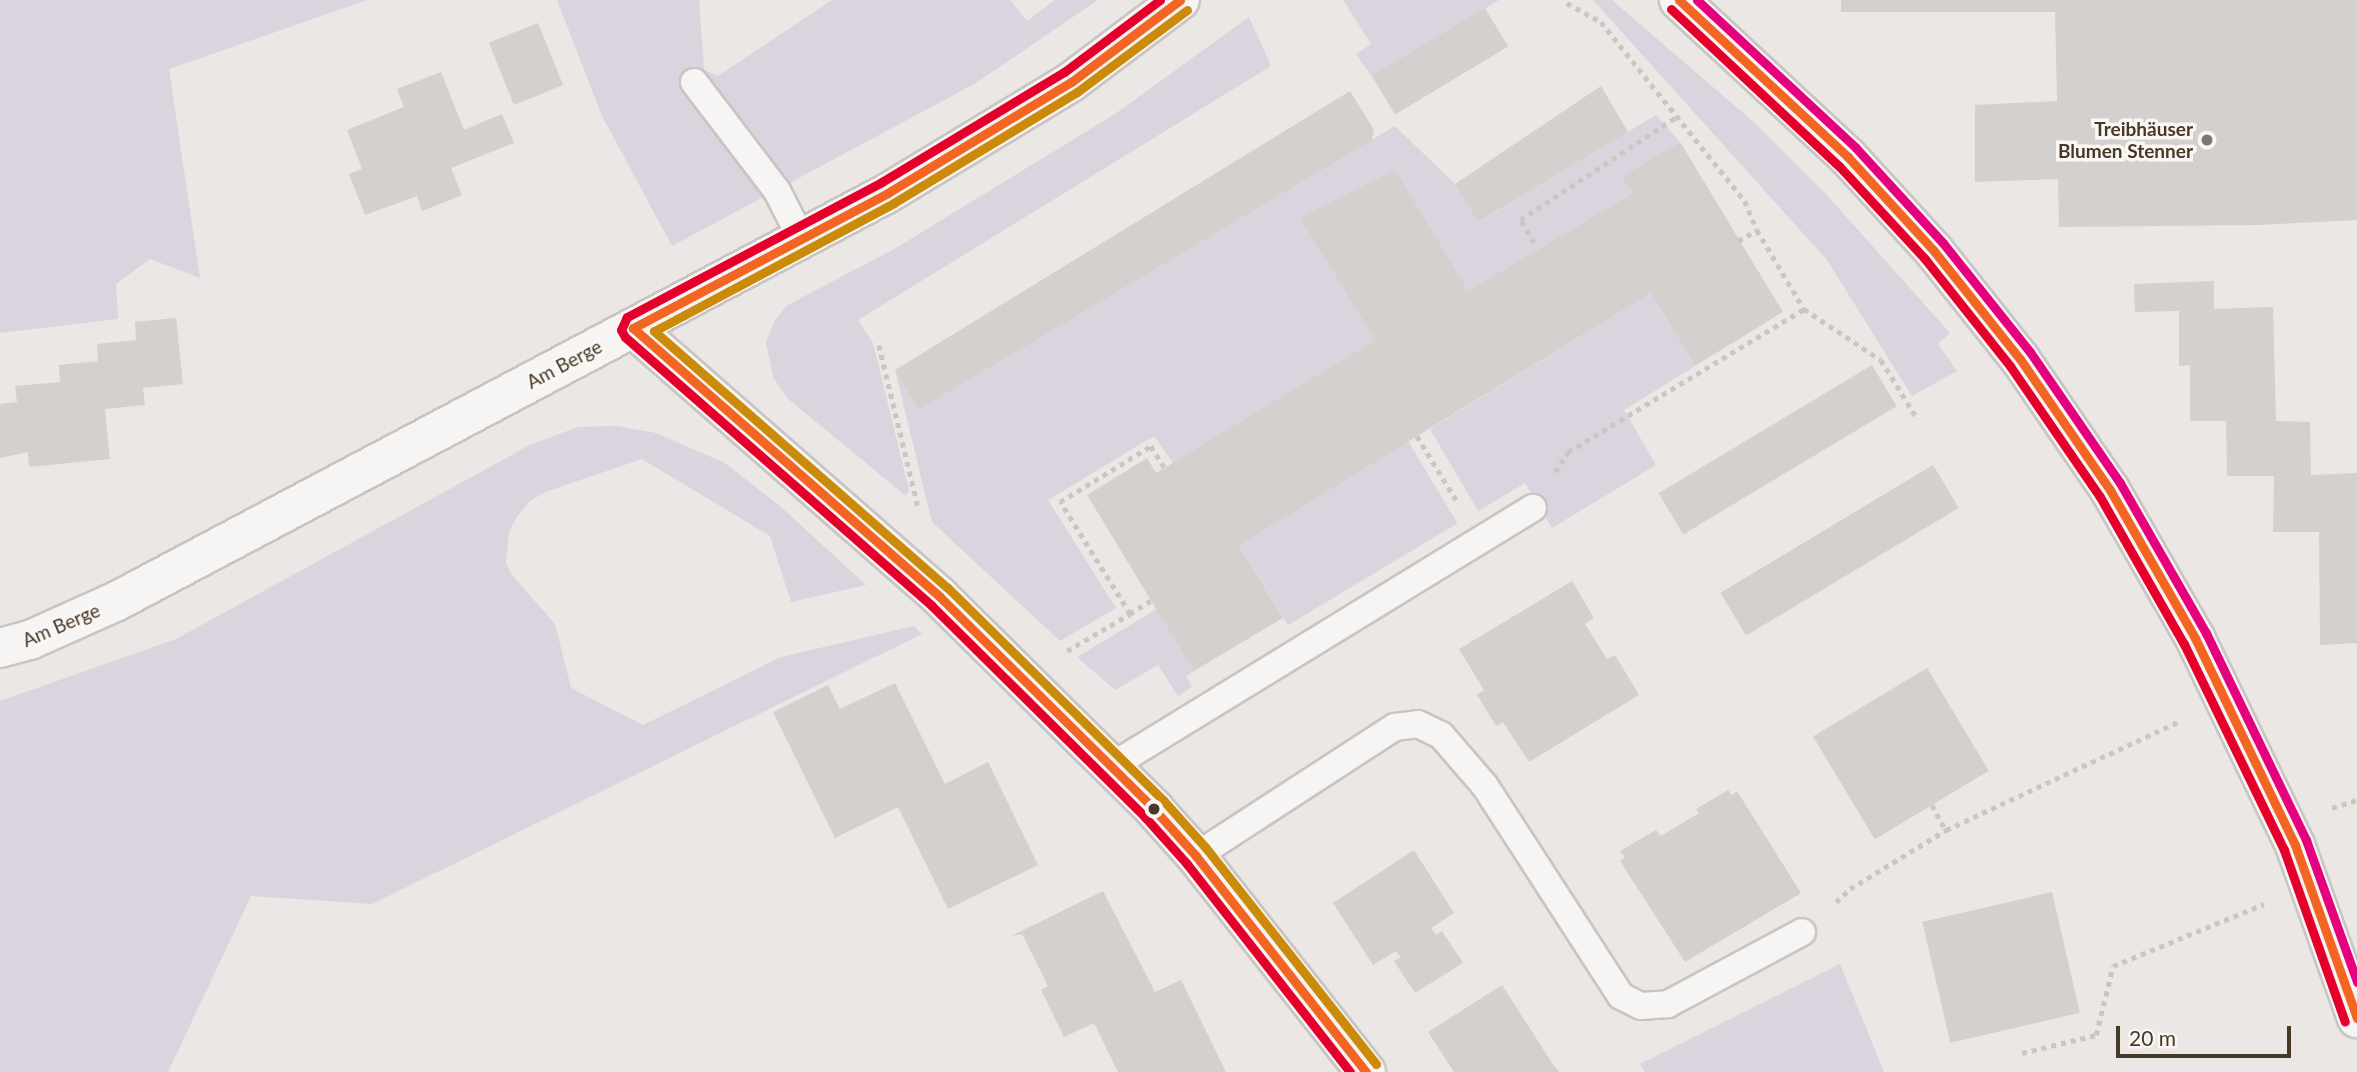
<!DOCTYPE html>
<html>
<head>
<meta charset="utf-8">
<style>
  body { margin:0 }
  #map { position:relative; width:2357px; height:1072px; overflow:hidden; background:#eae7e5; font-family:Lato,sans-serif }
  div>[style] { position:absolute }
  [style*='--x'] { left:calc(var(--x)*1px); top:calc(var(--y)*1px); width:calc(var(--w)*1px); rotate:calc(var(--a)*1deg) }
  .green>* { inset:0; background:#dbd3dd; transform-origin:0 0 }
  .building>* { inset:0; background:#d3d0cd; transform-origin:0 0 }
  .path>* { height:4.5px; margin-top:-2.25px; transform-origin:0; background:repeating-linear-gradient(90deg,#cac6c2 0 5px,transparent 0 10px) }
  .roads { filter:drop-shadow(2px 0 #c8c5c3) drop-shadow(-2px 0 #c8c5c3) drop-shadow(0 2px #c8c5c3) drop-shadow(0 -2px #c8c5c3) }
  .lane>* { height:26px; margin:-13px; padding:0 13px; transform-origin:13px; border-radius:13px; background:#f7f5f4 }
  .street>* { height:38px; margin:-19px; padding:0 19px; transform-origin:19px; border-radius:19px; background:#f7f5f4 }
  .bus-1>* { height:9px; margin:-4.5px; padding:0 4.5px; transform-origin:4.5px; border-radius:4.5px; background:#f26522 }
  .bus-2>* { height:9px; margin:-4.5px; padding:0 4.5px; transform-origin:4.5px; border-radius:4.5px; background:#e4002b }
  .bus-3>* { height:9px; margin:-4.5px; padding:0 4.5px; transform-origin:4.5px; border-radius:4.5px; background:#cb8a0a }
  .bus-4>* { height:9px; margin:-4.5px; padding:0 4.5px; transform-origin:4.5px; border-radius:4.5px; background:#e5007d }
  .dots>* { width:19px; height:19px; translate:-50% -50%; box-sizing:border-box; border:4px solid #f9f6f3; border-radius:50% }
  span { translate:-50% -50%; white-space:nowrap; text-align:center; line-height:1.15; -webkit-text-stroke:7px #f9f6f3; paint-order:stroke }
  .poi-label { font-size:19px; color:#473828; font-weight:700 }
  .right { translate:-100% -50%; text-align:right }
  .street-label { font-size:19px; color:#473828 }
  .scale { position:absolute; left:2116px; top:1026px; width:175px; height:32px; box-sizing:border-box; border:4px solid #473828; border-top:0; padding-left:9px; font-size:21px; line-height:24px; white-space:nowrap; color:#473828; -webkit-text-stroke:5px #f9f6f3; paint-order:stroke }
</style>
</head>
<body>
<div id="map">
  <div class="green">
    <i style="clip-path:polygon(0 0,367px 0,169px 69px,200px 278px,150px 259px,116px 284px,118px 319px,0 333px)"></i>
    <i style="clip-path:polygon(557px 0,699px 0,704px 70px,718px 76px,832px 0,1010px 0,1027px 21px,1055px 0,1098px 0,976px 83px,672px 246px,602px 116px)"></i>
    <i style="clip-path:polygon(1343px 0,1499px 0,1372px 77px,1356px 54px,1371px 44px)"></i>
    <i style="clip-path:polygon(1593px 0,1612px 0,1756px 124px,1825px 193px,1950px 333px,1938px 344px,1957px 371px,1912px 396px,1827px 260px)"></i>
    <i style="clip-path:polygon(1249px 17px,1271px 66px,858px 320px,873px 343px,909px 490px,906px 496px,787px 398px,773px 377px,766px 342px,774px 322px,786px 306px,896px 248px,1115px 114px)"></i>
    <i style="clip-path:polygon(1656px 115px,1680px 142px,1623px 177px,1633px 193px,1468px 291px,1301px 219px,1375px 340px,1173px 463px,1154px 436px,1048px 500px,1116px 608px,1060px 641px,932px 522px,895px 370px,919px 408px,1395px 126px,1455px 184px,1479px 222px)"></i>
    <i style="clip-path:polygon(1651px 293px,1695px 366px,1624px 410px,1656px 465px,1552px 528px,1525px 483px,1478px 511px,1430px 429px)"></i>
    <i style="clip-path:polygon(616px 426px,656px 433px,725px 463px,781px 507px,866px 585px,791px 602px,770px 536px,642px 459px,548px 491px,531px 500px,518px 515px,509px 531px,506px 563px,512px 575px,555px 624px,571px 688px,643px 725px,781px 657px,914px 626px,922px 634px,372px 904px,251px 896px,168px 1072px,0 1072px,0 701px,176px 639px,530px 445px,578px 427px)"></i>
    <i style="left:1408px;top:441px;width:96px;height:198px;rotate:59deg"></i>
    <i style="clip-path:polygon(1157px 609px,1194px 671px,1186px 676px,1192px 687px,1178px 696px,1158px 665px,1115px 690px,1077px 657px)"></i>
    <i style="clip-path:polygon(1840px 964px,1884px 1072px,1645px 1072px,1640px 1064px)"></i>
  </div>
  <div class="building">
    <i style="clip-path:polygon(1841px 0,2357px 0,2357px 220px,2258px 225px,2059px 227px,2058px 179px,1975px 182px,1975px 105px,2057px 101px,2055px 12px,1841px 12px)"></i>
    <i style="left:1485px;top:8px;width:45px;height:132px;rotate:59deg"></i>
    <i style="left:538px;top:23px;width:67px;height:53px;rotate:68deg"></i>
    <i style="clip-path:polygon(441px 72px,464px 130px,502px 114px,514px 143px,451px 168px,462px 195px,422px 211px,417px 196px,365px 215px,349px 174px,362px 169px,347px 130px,404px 107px,397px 89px)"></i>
    <i style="clip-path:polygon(1601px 86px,1628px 132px,1478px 222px,1455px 184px)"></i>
    <i style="clip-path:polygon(1350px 91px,1374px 130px,1372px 140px,919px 409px,895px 370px)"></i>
    <i style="clip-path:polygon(1680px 142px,1783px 312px,1695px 366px,1651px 293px,1239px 545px,1283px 618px,1194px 671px,1087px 495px,1147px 458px,1156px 473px,1375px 340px,1300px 218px,1395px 170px,1468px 291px,1633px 193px,1622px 177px)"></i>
    <i style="clip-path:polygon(2214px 281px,2214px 309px,2273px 307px,2276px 421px,2310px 422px,2311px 475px,2357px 473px,2357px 643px,2320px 645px,2319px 532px,2273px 532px,2274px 476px,2227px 476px,2226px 421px,2190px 421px,2190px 365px,2179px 366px,2179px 311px,2135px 312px,2134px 284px)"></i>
    <i style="clip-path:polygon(176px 318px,183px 384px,143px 388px,145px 405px,105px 409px,110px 459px,29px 467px,28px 452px,0 458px,0 404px,17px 402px,15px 386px,60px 382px,59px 365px,98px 361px,97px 344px,136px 340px,135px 322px)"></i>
    <i style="left:1872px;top:365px;width:48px;height:249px;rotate:59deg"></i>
    <i style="left:1933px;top:465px;width:50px;height:248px;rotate:59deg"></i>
    <i style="clip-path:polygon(1572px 581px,1594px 618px,1585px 624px,1607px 659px,1615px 655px,1639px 695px,1529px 762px,1503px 722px,1496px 726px,1477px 695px,1484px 690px,1459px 649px)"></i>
    <i style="left:1927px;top:668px;width:120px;height:133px;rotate:59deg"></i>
    <i style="clip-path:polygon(895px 683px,945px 784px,988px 762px,1038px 865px,948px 909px,898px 807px,835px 838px,773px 712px,828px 685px,840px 709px)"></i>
    <i style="clip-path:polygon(1728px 790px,1732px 795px,1737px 791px,1801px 893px,1685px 962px,1620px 861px,1625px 857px,1620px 851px,1656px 830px,1661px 836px,1699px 813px,1696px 809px)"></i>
    <i style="clip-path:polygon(1414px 850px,1454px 913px,1431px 928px,1436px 935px,1442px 931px,1463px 963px,1415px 993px,1394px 961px,1401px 957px,1396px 951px,1373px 965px,1333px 903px)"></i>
    <i style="clip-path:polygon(1103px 891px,1155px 992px,1181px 980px,1226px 1072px,1118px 1072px,1094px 1023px,1064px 1037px,1041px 990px,1048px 986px,1022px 934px,1011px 936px)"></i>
    <i style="left:2052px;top:892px;width:124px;height:133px;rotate:77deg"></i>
    <i style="clip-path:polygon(1502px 985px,1554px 1066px,1560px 1072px,1454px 1072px,1428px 1032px)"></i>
  </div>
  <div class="path">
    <i style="--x:1567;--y:3;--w:39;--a:29"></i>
    <i style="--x:1601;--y:22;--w:230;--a:51.2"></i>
    <i style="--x:1745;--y:201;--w:31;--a:68"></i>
    <i style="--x:1757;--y:230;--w:92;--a:59.3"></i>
    <i style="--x:1804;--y:309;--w:92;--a:33.5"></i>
    <i style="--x:1881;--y:360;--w:70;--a:58.3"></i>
    <i style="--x:1738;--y:241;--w:22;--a:-30"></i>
    <i style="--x:1534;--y:243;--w:27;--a:-121"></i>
    <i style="--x:1520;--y:220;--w:187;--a:-33.4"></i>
    <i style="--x:879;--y:345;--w:170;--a:76.4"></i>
    <i style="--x:1417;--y:436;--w:79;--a:58.5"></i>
    <i style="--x:1555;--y:472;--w:24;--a:-57"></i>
    <i style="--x:1568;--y:452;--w:276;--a:-31.2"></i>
    <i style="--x:1151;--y:601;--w:25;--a:148"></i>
    <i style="--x:1130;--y:614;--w:132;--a:-122"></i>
    <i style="--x:1060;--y:502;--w:107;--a:-31.6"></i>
    <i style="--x:1151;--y:446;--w:25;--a:58"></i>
    <i style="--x:1067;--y:651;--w:73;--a:-30.4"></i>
    <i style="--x:1932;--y:805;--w:29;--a:61"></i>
    <i style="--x:2332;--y:808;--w:26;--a:-18"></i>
    <i style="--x:1836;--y:902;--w:19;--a:-43"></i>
    <i style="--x:1850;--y:889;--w:113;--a:-31.6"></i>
    <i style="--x:1946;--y:830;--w:258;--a:-25"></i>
    <i style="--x:2022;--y:1053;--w:76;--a:-13.7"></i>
    <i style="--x:2096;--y:1035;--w:71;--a:-76.2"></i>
    <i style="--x:2113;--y:966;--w:163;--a:-22.3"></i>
  </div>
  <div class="roads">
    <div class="lane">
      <i style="--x:694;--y:82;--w:137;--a:52.7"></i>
      <i style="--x:777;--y:191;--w:53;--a:62.9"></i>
      <i style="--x:1110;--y:767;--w:496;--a:-31.5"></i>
      <i style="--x:1196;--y:856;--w:237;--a:-33"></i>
      <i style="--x:1395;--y:727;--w:23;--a:-7"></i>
      <i style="--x:1418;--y:724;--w:25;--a:26"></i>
      <i style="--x:1441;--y:735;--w:67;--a:49.2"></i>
      <i style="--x:1485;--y:786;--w:250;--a:57.1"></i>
      <i style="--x:1621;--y:996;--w:22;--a:27"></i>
      <i style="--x:1641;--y:1006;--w:27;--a:-4"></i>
      <i style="--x:1668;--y:1004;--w:152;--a:-28.2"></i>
    </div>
    <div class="street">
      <i style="--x:1679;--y:0;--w:231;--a:42.9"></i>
      <i style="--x:1848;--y:157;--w:127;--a:47.5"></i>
      <i style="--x:1934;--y:251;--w:138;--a:51.5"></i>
      <i style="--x:2020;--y:359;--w:159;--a:55.5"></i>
      <i style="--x:2110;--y:490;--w:171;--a:60.1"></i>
      <i style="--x:2195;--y:638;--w:230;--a:64.2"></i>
      <i style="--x:2295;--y:845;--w:184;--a:70.3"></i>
      <i style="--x:633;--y:328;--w:408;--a:41.2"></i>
      <i style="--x:940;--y:597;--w:301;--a:44.7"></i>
      <i style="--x:1154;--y:809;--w:63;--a:48.2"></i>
      <i style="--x:1196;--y:856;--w:275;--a:51.8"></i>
      <i style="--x:0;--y:648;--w:31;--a:-15"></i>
      <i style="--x:30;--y:640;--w:95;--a:-24.1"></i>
      <i style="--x:117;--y:601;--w:872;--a:-27.89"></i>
      <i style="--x:888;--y:193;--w:214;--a:-31.2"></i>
      <i style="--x:1071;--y:82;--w:136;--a:-37"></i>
    </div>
  </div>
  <div class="bus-1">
    <i style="--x:1180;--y:0;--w:136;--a:143"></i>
    <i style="--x:1071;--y:82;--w:214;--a:148.8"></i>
    <i style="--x:888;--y:193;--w:289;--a:152.1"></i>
    <i style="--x:633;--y:328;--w:408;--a:41.2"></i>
    <i style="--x:940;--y:597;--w:301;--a:44.7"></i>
    <i style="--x:1154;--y:809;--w:63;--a:48.2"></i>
    <i style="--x:1196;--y:856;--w:275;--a:51.8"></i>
    <i style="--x:1679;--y:0;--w:231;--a:42.9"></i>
    <i style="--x:1848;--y:157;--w:127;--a:47.5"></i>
    <i style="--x:1934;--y:251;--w:138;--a:51.5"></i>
    <i style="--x:2020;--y:359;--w:159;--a:55.5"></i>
    <i style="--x:2110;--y:490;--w:171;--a:60.1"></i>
    <i style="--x:2195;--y:638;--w:230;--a:64.2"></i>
    <i style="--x:2295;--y:845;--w:184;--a:70.3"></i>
  </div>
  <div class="bus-2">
    <i style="--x:1160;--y:0;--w:120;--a:143.1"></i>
    <i style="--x:1064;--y:72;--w:213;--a:148.9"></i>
    <i style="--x:882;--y:182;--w:289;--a:152.1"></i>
    <i style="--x:627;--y:317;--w:14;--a:115"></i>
    <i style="--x:621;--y:330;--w:8;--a:60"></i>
    <i style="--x:625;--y:337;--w:408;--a:41.2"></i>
    <i style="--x:932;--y:606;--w:300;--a:44.7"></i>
    <i style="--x:1145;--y:817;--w:63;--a:48.2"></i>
    <i style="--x:1187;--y:864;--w:264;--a:51.9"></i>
    <i style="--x:1671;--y:9;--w:230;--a:43.1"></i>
    <i style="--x:1839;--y:166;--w:127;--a:47.2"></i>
    <i style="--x:1925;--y:259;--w:137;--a:51.5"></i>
    <i style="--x:2010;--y:366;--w:159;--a:55.5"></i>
    <i style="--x:2100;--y:497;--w:169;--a:60.3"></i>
    <i style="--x:2184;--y:644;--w:229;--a:64.1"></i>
    <i style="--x:2284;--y:850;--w:182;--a:70.5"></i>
  </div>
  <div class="bus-3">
    <i style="--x:1187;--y:10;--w:137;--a:143.3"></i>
    <i style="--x:1077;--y:92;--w:214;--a:148.8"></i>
    <i style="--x:894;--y:203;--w:272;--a:151.9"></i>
    <i style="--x:654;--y:331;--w:390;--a:41.2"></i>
    <i style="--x:948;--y:588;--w:302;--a:44.6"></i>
    <i style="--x:1163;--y:800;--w:64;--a:48.1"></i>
    <i style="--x:1206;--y:848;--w:275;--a:51.8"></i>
  </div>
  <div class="bus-4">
    <i style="--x:1697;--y:0;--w:217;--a:42.9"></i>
    <i style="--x:1856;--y:148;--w:129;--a:47.5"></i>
    <i style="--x:1943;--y:243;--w:139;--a:51.4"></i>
    <i style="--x:2030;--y:352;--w:159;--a:55.5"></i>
    <i style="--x:2120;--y:483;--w:173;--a:60.2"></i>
    <i style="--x:2206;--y:633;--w:230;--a:64.2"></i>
    <i style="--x:2306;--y:840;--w:151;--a:70.2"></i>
  </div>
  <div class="dots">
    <i style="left:2207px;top:140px;background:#80756a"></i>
    <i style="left:1154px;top:809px;background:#473828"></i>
  </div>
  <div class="poi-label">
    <span class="right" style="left:2193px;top:140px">Treibhäuser<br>Blumen Stenner</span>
  </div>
  <div class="street-label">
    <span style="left:564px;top:364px;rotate:-28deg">Am Berge</span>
    <span style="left:61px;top:625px;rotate:-23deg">Am Berge</span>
  </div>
  <div class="scale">20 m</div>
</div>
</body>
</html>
